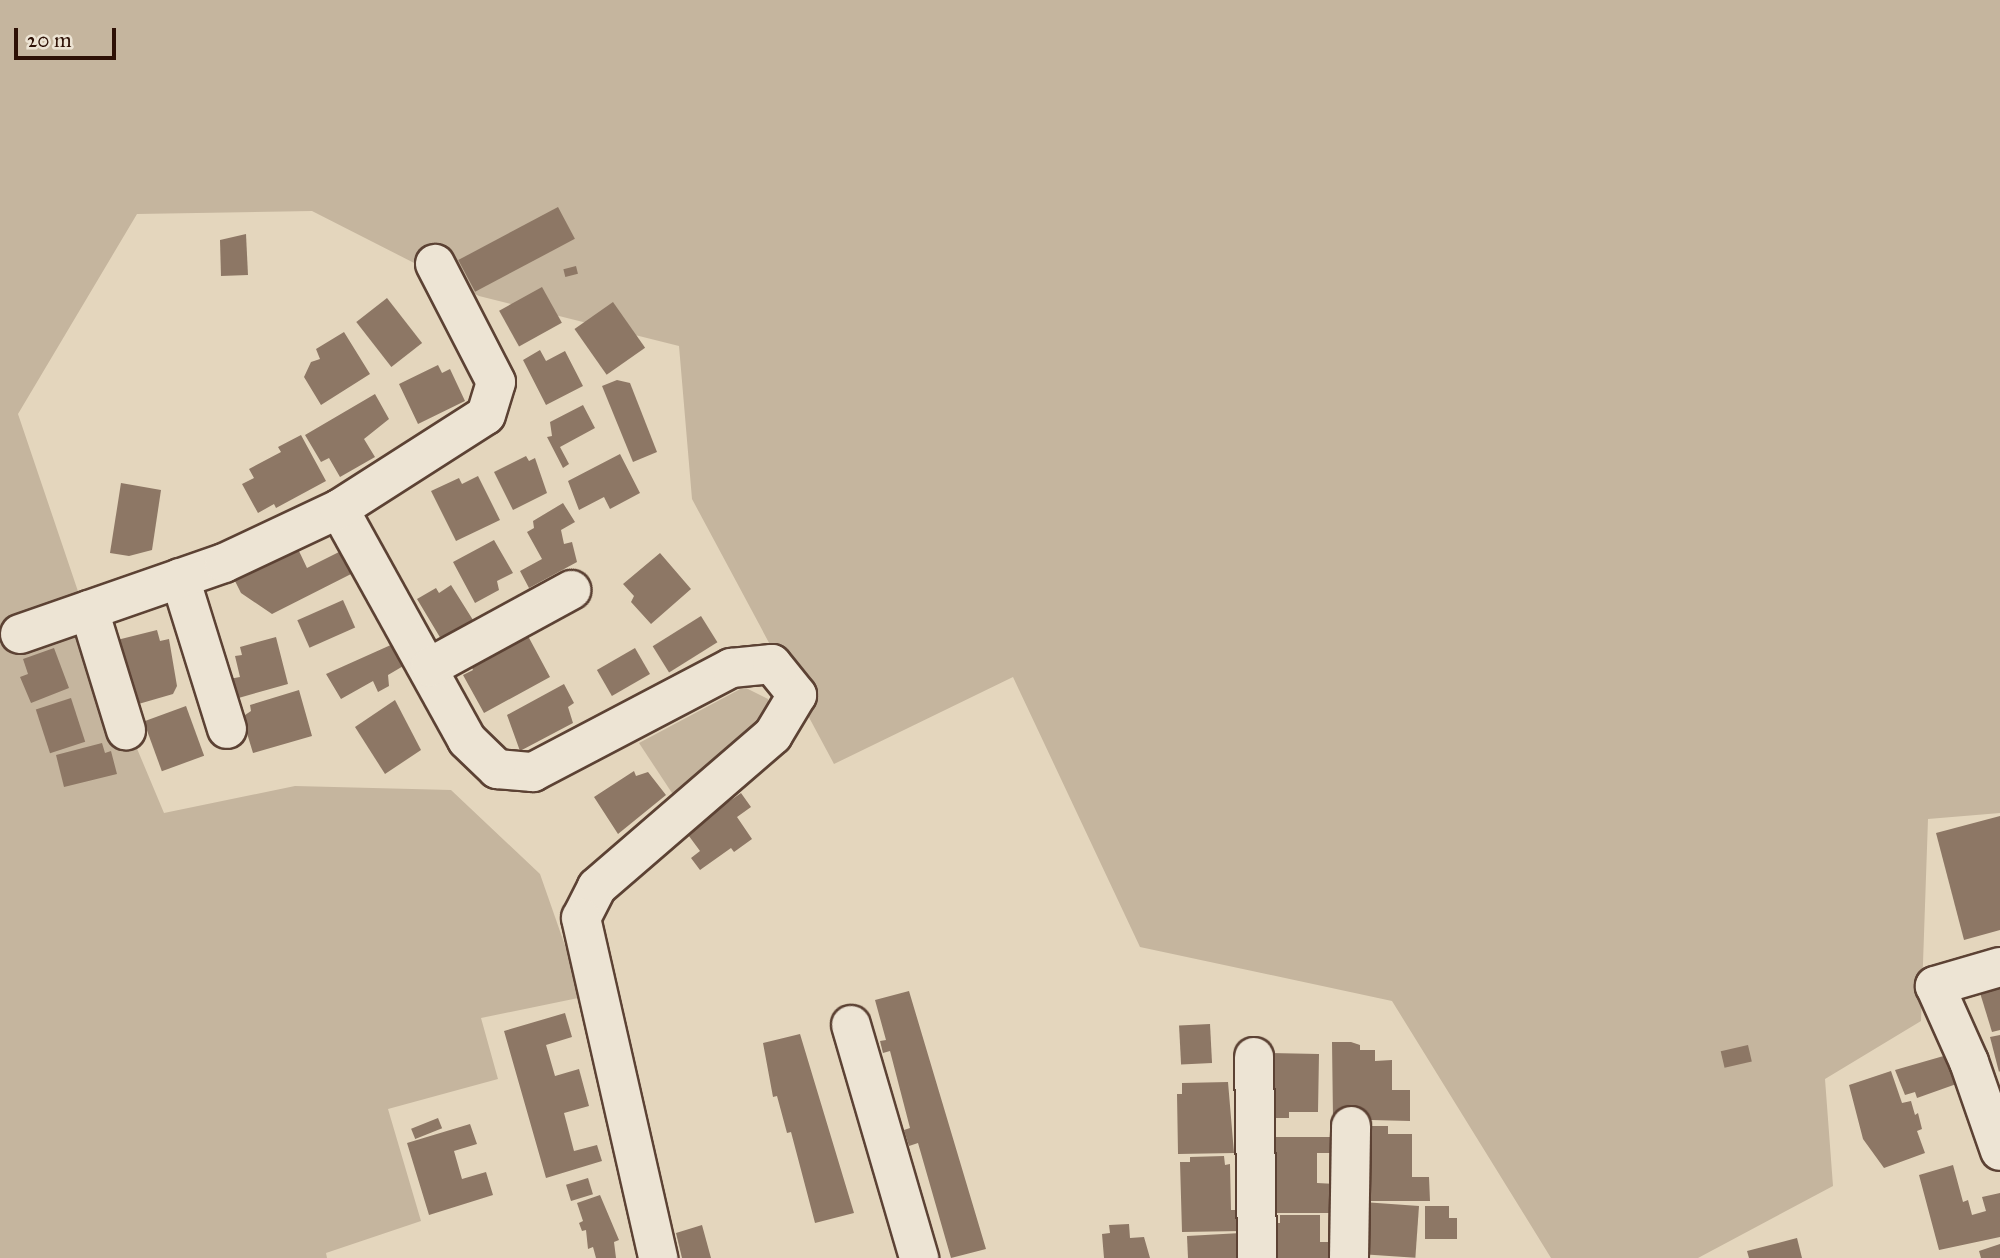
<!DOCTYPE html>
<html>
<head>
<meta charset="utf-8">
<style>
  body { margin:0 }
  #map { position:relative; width:2000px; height:1258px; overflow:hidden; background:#e4d6bd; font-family:"IM FELL Great Primer",serif }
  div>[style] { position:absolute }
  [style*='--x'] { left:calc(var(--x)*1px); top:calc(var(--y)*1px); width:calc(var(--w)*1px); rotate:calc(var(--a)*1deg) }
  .green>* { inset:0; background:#c5b59e }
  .building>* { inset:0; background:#8d7765; transform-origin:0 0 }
  .roads { filter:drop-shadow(2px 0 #5c4234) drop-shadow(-2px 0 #5c4234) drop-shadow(0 2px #5c4234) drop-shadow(0 -2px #5c4234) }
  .minor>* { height:38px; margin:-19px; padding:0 19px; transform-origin:19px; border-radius:19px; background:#ede4d4 }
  span { translate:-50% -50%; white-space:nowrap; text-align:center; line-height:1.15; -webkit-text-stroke:5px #ede4d4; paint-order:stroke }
  .scale { position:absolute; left:14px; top:28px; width:102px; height:32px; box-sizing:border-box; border:4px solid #2e1106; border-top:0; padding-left:9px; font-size:21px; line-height:24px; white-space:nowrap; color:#2e1106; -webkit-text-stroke:5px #ede4d4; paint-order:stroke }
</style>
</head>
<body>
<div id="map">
  <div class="green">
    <i style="clip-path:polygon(0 0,2000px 0,2000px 813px,1928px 819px,1921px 1021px,1825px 1079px,1833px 1186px,1698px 1258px,1551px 1258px,1392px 1001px,1140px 947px,1013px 677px,834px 764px,692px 499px,679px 346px,479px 296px,312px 211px,137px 214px,18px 414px,107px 677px,164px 813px,295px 786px,451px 790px,540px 874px,583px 997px,481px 1018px,498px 1079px,388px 1109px,421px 1221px,326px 1253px,327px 1258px,0 1258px)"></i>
    <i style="clip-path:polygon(744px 687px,768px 699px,769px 728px,674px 796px,639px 743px)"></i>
  </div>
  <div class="building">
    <i style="left:558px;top:207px;width:36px;height:113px;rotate:62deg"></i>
    <i style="clip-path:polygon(246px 234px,248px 275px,221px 276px,220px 240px)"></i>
    <i style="left:576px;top:266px;width:8px;height:13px;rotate:76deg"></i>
    <i style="left:542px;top:287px;width:41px;height:49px;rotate:61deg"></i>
    <i style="left:387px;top:298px;width:57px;height:39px;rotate:52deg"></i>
    <i style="left:613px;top:302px;width:56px;height:47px;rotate:55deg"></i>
    <i style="clip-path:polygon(344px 332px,370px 374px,321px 405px,304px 377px,311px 362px,320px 359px,316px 349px)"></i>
    <i style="clip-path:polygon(540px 350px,546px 361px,565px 351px,583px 386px,546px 405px,523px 360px)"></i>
    <i style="clip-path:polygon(438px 365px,442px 373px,450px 369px,465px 401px,418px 424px,399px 384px)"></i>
    <i style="clip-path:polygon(617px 380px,630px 383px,657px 452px,633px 462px,602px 386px)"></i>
    <i style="clip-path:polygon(375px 394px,389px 419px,364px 439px,375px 457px,340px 477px,329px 458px,321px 462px,305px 435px)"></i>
    <i style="clip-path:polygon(583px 405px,595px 428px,560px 447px,569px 464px,563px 468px,547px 437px,552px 436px,550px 422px)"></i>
    <i style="clip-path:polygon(301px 435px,326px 481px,276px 508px,274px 504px,258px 513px,242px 484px,254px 478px,249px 469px,281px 452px,278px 447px)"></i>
    <i style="clip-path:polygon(620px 454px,640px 493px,610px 509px,604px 497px,579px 510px,568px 481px)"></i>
    <i style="clip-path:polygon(526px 456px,529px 461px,535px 458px,547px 493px,513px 510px,494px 472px)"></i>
    <i style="clip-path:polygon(478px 476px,500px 520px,456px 541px,431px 491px,459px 478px,462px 484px)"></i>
    <i style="clip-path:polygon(121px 483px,161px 490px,152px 550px,129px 556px,110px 553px)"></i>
    <i style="clip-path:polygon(563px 503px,575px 522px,561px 530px,564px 544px,572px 542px,577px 562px,529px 588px,520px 571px,542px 559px,527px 532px,534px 528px,533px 521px)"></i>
    <i style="clip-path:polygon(494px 540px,513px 573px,497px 581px,499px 590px,475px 603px,453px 562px)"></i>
    <i style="clip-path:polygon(298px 549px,307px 568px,343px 550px,355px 572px,272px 614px,241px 593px,235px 581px)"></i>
    <i style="clip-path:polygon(660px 553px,691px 589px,651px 624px,631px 602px,634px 596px,623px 584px)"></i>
    <i style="clip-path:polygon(451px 585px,473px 620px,441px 639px,417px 599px,436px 588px,439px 593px)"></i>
    <i style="left:343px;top:600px;width:30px;height:50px;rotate:66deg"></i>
    <i style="left:701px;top:616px;width:31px;height:57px;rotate:58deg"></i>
    <i style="clip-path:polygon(157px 630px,160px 641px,169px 639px,177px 686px,173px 694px,135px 705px,113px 641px)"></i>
    <i style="clip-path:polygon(528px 636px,550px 677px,484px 713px,463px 675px,473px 670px,469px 661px,493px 648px,495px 654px)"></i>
    <i style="clip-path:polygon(276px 637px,288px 684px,235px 699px,229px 679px,240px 677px,235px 656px,242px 655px,240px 647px)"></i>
    <i style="clip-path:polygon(393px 644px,405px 665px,388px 675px,389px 686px,378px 692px,373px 681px,341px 699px,326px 674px)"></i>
    <i style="clip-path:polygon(54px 648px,69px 688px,31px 703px,20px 677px,28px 674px,23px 659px)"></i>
    <i style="left:635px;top:648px;width:30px;height:44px;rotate:60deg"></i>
    <i style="clip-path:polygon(564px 684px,574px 703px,568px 707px,573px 723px,520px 751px,507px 715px)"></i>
    <i style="clip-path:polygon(299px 690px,312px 736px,253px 753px,242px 717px,251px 711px,250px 705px)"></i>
    <i style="left:71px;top:698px;width:46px;height:37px;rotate:72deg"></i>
    <i style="clip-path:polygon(395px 700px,421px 750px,385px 774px,355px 727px)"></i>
    <i style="left:186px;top:706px;width:53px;height:45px;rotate:70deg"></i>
    <i style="clip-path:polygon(102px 743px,105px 753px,111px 751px,117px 774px,64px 787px,56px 755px)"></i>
    <i style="clip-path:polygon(634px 771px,636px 776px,648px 772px,666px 795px,618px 834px,594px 797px)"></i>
    <i style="clip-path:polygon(741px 793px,751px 807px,737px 817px,752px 839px,734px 852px,731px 848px,700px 870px,691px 858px,700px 851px,686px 832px)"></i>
    <i style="clip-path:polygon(2000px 816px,2000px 930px,1964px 940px,1936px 833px)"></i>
    <i style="clip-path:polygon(2000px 976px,2000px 1030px,1992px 1032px,1977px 983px)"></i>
    <i style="clip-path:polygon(909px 991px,986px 1249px,951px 1258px,918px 1143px,909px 1146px,904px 1130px,910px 1128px,890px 1051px,883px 1053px,880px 1041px,886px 1040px,875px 1000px)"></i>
    <i style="clip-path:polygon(565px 1013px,572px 1037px,546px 1045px,555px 1076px,579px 1069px,589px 1106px,564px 1113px,574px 1151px,597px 1145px,602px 1161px,546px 1178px,504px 1031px)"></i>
    <i style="left:1210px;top:1024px;width:39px;height:31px;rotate:87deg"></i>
    <i style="clip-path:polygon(800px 1034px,854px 1213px,815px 1223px,791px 1132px,787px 1133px,777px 1096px,773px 1097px,763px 1043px)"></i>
    <i style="clip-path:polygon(2000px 1035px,2000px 1071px,1999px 1072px,1990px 1037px)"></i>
    <i style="clip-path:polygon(1332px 1042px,1351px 1042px,1360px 1045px,1360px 1050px,1375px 1050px,1375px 1061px,1392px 1060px,1392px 1090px,1410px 1090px,1410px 1121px,1333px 1119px)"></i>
    <i style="left:1748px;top:1045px;width:17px;height:28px;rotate:77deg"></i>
    <i style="clip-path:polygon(1268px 1053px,1319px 1054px,1318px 1112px,1289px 1112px,1289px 1118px,1268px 1118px)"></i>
    <i style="clip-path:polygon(1954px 1053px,1962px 1082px,1917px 1098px,1915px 1092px,1905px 1095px,1895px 1070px)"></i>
    <i style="clip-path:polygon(1891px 1071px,1902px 1103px,1911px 1101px,1915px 1115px,1918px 1113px,1922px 1129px,1917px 1131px,1925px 1153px,1884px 1168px,1863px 1139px,1849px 1085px)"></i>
    <i style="clip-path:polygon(1228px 1082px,1234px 1153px,1178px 1154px,1177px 1094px,1182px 1094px,1182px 1083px)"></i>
    <i style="left:438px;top:1118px;width:11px;height:29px;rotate:68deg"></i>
    <i style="clip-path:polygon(470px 1124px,477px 1144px,454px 1151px,462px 1179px,486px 1172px,493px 1195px,429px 1215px,407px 1143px)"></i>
    <i style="clip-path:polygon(1370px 1126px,1388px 1126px,1388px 1134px,1412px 1134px,1412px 1177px,1429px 1177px,1430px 1201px,1363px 1201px)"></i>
    <i style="clip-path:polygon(1273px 1137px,1336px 1137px,1336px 1153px,1317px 1153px,1317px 1183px,1336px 1184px,1337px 1213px,1266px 1213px)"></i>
    <i style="clip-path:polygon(1224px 1156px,1225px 1165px,1230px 1164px,1231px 1210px,1240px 1210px,1241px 1231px,1182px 1232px,1180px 1162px,1190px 1162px,1190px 1157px)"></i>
    <i style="clip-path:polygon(1953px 1165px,1963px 1202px,1968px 1200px,1972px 1215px,1986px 1211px,1982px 1197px,2000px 1193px,2000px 1237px,1939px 1250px,1919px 1175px)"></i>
    <i style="left:588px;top:1178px;width:17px;height:23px;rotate:73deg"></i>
    <i style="clip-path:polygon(600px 1195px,619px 1240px,614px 1242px,616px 1258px,596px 1258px,593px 1247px,588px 1249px,586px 1230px,582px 1231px,579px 1223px,583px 1221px,577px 1203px)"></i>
    <i style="left:1419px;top:1206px;width:52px;height:56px;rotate:94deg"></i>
    <i style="clip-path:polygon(1425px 1206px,1449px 1206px,1449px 1218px,1457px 1218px,1457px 1239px,1425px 1239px)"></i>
    <i style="clip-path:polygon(1280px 1215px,1320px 1215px,1320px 1242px,1329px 1242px,1334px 1258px,1267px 1258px,1271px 1223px,1280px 1223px)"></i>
    <i style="clip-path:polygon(1129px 1224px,1130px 1238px,1144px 1237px,1150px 1258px,1104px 1258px,1102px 1234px,1110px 1233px,1109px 1225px)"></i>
    <i style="clip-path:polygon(702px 1225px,711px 1258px,682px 1258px,676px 1233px)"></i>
    <i style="clip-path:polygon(1241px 1233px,1243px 1254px,1237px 1258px,1188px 1258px,1187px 1236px)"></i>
    <i style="clip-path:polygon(1797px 1238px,1802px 1258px,1749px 1258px,1747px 1251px)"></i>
    <i style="clip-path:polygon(2000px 1244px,2000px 1258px,1981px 1258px,1979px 1251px)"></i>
  </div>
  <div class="roads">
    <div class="minor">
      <i style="--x:339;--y:509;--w:264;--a:61"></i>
      <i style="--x:467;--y:740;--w:42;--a:44"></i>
      <i style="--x:497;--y:769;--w:36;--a:5"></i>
      <i style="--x:533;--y:772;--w:224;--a:-27.7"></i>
      <i style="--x:731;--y:668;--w:41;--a:-5.6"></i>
      <i style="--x:772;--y:664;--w:40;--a:51"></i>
      <i style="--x:797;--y:695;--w:47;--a:121"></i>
      <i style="--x:773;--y:735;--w:233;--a:139.2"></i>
      <i style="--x:597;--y:887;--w:35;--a:117"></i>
      <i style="--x:581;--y:918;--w:349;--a:77.2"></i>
      <i style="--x:180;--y:578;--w:158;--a:72.7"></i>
      <i style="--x:89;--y:610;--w:126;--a:72.9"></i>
      <i style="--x:20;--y:634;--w:216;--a:-19.2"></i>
      <i style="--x:224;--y:563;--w:127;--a:-25.2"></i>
      <i style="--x:339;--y:509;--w:174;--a:-32.6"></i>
      <i style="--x:486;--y:415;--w:34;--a:-73"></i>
      <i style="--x:496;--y:382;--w:133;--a:-117.3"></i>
      <i style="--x:430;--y:667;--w:161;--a:-28.6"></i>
      <i style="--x:2000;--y:967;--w:68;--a:163.7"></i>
      <i style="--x:1935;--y:986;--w:83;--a:65.9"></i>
      <i style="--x:1969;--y:1062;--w:94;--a:70.8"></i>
      <i style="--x:851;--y:1025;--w:243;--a:73.7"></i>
      <i style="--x:1254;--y:1057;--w:201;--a:89.1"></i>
      <i style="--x:1349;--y:1258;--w:132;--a:-89.1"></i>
    </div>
  </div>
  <div class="scale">20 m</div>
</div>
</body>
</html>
